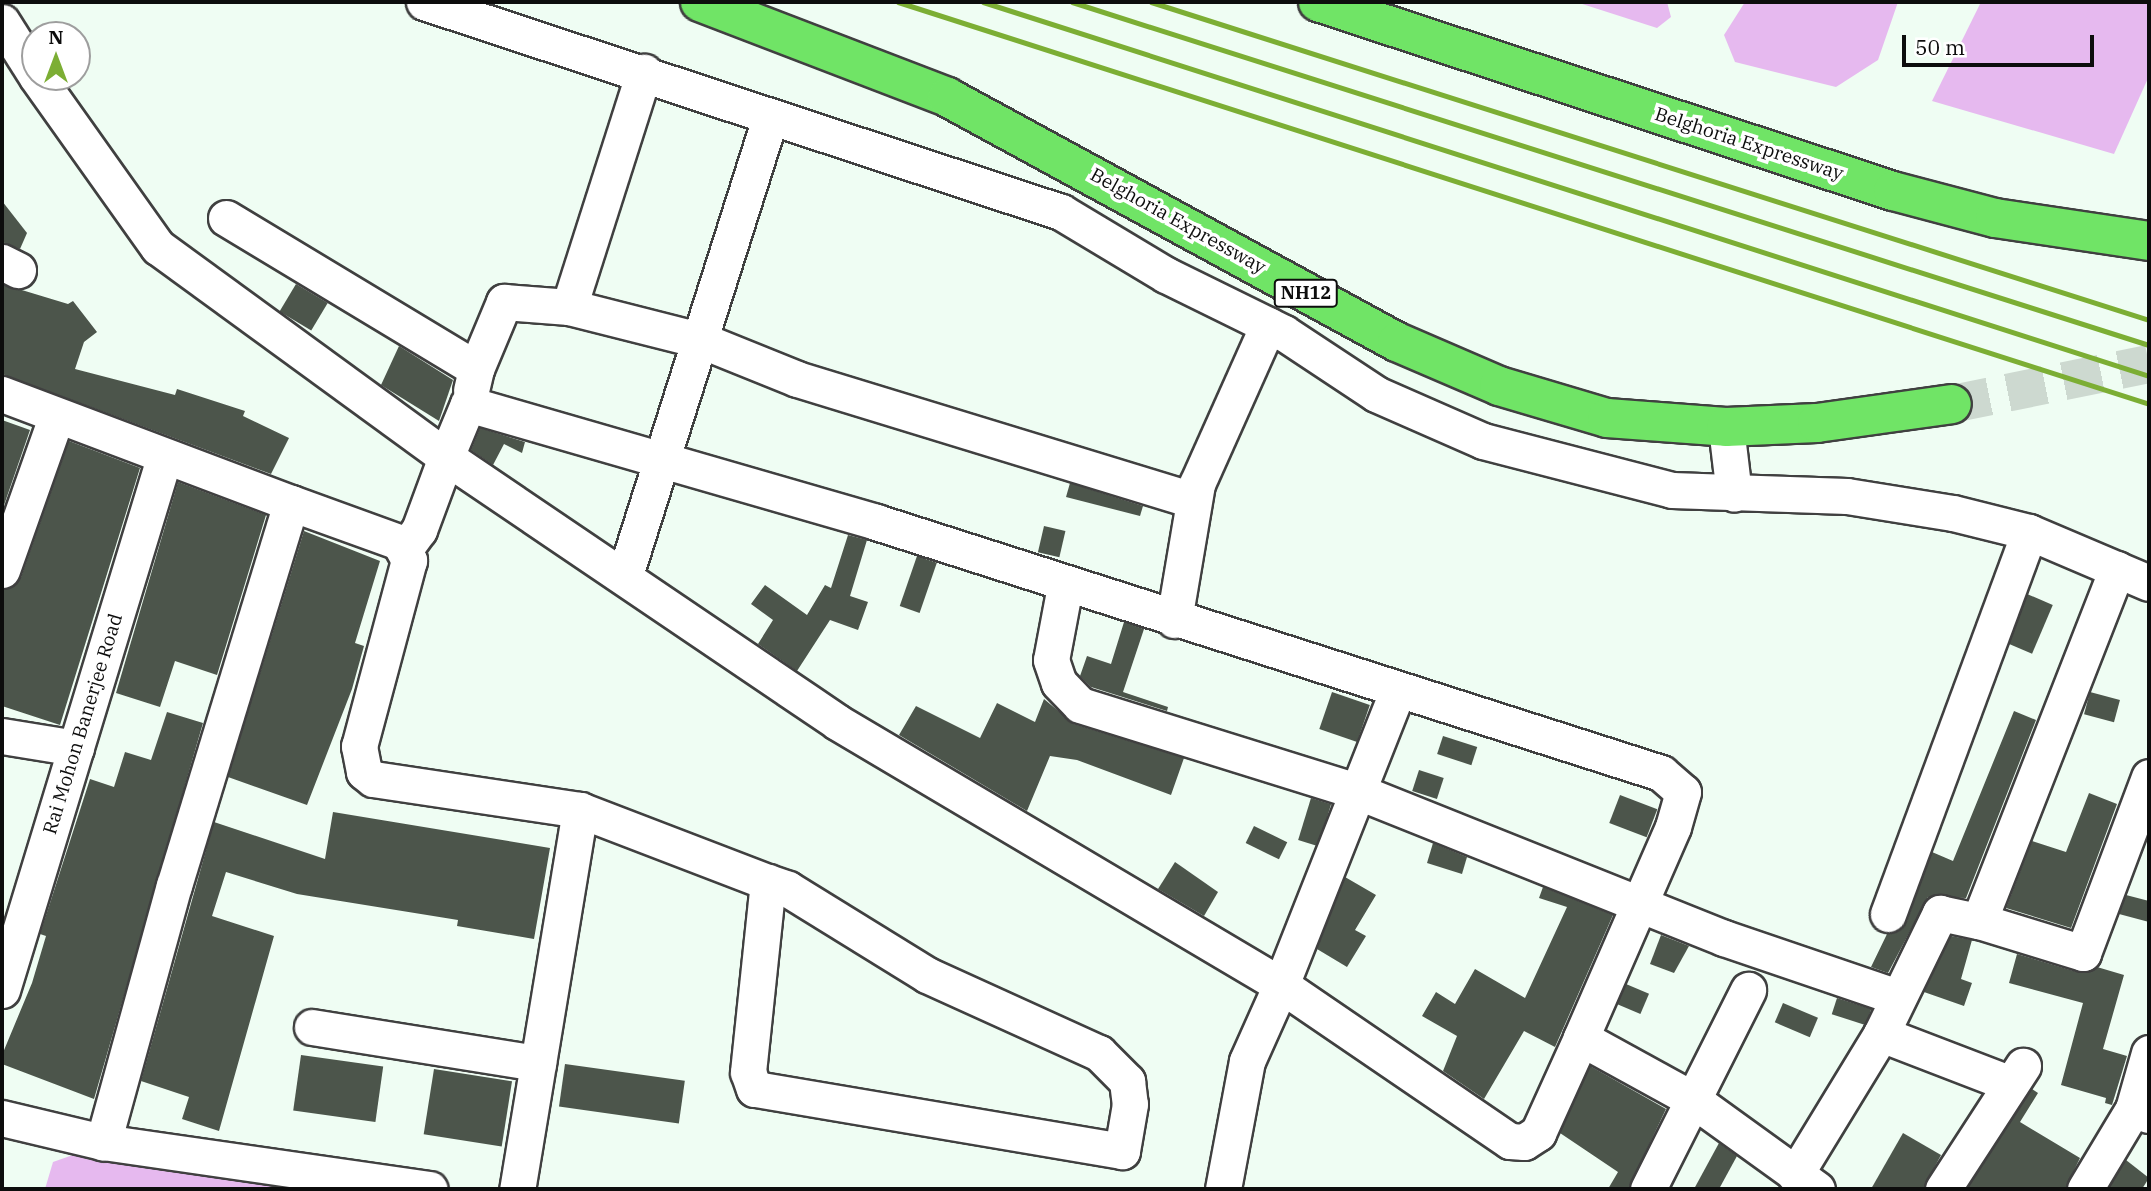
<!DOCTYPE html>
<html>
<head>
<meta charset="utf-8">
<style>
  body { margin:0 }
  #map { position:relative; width:2151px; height:1191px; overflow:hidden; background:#effdf3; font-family:"IBM Plex Serif",serif }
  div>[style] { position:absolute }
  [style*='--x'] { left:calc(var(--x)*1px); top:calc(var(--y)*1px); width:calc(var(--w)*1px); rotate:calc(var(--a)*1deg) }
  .water>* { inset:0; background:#e6b9ef }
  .building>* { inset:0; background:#4c554b; transform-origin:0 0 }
  .highway-tunnel>* { height:38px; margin-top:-19px; transform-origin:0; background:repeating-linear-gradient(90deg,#cdd9d0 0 38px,transparent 0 57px) }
  .roads { filter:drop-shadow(2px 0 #404040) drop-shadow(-2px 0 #404040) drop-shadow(0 2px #404040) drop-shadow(0 -2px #404040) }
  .minor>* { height:35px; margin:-17.5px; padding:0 17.5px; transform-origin:17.5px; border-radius:17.5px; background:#fff }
  .highway>* { height:38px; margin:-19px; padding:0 19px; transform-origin:19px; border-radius:19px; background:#70e466 }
  .rail>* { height:5px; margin:-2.5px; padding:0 2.5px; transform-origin:2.5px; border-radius:2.5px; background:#7cae34 }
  span { translate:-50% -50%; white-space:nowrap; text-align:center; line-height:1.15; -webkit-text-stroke:7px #fff; paint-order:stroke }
  .shield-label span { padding:2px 5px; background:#fff; border:2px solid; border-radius:5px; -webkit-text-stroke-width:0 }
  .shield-label { font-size:18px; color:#0d0d0d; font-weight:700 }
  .street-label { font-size:19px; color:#0d0d0d }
  .frame { position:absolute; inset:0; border:4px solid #0d0d0d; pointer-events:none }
  .north { position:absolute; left:21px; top:21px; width:70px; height:70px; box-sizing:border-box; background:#fff; border:2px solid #9e9e9e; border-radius:50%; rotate:0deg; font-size:19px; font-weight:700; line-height:28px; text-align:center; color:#0d0d0d }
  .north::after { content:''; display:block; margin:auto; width:24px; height:32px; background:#7cae34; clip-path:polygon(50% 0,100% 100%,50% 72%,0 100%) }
  .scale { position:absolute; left:1902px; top:35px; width:192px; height:32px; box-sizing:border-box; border:4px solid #0d0d0d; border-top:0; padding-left:9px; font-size:21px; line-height:24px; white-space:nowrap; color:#0d0d0d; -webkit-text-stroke:5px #fff; paint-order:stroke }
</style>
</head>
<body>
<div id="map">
  <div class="water">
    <i style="clip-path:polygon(1576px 2px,1667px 2px,1671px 17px,1657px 28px)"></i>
    <i style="clip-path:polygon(1745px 2px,1898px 2px,1878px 60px,1836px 87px,1735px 62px,1724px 35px)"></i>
    <i style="clip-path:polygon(1981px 2px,2149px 2px,2149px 76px,2114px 154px,1932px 101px)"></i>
    <i style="clip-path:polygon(121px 1138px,436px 1189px,45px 1189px,53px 1162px)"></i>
  </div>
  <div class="building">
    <i style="clip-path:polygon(2px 201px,27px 233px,20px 249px,2px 242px)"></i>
    <i style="clip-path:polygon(2px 284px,68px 304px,73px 301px,97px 332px,84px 342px,75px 369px,175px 395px,177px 389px,245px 411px,243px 416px,289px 438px,271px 474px,2px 374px)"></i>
    <i style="left:296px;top:284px;width:37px;height:32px;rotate:31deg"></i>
    <i style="clip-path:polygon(399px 346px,453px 380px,439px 421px,381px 385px)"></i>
    <i style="clip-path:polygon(2px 420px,30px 430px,2px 511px)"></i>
    <i style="clip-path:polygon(480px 428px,525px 442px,522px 453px,504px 444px,493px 465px,471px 450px)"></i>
    <i style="clip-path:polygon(69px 441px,140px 468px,60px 725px,2px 706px,2px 590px,21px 577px)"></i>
    <i style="clip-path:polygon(178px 482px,266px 515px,217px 675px,175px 661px,160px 707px,116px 693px)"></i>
    <i style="clip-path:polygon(1070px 483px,1143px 506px,1140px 516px,1066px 497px)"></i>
    <i style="left:1044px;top:526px;width:22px;height:27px;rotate:13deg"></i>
    <i style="clip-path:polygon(304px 531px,380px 561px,355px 643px,364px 646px,352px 689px,307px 805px,228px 777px)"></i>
    <i style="clip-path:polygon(848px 535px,867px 540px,850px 596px,868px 602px,858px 630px,830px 620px,797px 671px,758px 644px,773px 620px,751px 604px,765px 585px,807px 615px,825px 585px,831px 588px)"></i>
    <i style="left:917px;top:556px;width:21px;height:53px;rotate:19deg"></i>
    <i style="left:2027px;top:594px;width:28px;height:53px;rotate:23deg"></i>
    <i style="clip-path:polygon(1124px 622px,1144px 629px,1123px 692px,1168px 707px,1167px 711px,1091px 687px,1080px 676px,1087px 656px,1111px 664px)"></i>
    <i style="left:1332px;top:692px;width:40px;height:39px;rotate:19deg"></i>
    <i style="left:2090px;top:692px;width:31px;height:23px;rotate:15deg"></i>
    <i style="clip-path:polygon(1044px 699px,1074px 724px,1184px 758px,1171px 795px,1077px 760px,1050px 756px,1027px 811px,899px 735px,916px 706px,980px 738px,997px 703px,1035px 722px)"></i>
    <i style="clip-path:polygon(2014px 711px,2036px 720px,1966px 898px,1928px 897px,1888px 973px,1871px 967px,1887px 934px,1907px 921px,1932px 852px,1953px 861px)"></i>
    <i style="clip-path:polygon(167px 712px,203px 723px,94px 1099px,2px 1064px,2px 1055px,32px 983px,46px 936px,40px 934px,90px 779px,114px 787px,125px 752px,151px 760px)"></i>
    <i style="left:1443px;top:736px;width:36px;height:19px;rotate:18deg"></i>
    <i style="left:1419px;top:770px;width:26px;height:22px;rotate:18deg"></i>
    <i style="clip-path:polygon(2089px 793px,2117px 804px,2071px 928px,2006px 908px,2032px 841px,2066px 852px)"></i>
    <i style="left:1620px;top:795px;width:40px;height:30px;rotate:21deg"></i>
    <i style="left:1311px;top:798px;width:21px;height:44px;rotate:17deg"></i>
    <i style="clip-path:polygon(333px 812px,550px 848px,534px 939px,457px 926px,458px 920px,297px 894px,226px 872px,212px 916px,274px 936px,219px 1131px,182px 1119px,189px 1097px,141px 1081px,214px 822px,325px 859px)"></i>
    <i style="left:1254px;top:826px;width:37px;height:19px;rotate:26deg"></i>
    <i style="clip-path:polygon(1433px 843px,1467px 857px,1462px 874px,1427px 863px)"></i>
    <i style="clip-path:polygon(1175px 862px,1218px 892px,1204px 916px,1158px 889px)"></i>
    <i style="clip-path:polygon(1345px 877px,1376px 895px,1355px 930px,1366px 936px,1347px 967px,1317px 949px)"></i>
    <i style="clip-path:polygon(1543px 887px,1613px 915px,1555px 1047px,1524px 1031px,1484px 1099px,1443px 1071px,1457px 1036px,1422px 1016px,1436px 992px,1455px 1004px,1475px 969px,1525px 998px,1567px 907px,1539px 898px)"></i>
    <i style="clip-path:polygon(2126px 895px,2149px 901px,2149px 922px,2119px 914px)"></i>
    <i style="clip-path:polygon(1661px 935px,1689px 946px,1674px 973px,1650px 964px)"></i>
    <i style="clip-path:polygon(1951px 936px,1972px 940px,1961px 979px,1972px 983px,1964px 1006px,1924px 992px)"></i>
    <i style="clip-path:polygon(2017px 954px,2077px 972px,2097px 967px,2124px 975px,2103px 1049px,2127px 1056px,2112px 1105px,2105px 1103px,2106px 1098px,2061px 1085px,2083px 1003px,2009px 983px)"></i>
    <i style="left:1626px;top:984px;width:25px;height:22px;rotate:23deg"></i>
    <i style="left:1837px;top:998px;width:36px;height:17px;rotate:18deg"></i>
    <i style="left:1783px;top:1003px;width:38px;height:21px;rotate:23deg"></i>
    <i style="left:301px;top:1055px;width:83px;height:56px;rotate:8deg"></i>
    <i style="left:565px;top:1064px;width:121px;height:43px;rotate:8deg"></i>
    <i style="clip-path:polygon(1590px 1066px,1666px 1109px,1628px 1189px,1608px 1189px,1618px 1172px,1560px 1133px)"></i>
    <i style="left:434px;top:1069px;width:79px;height:66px;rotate:9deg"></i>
    <i style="clip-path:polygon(2032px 1089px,2038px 1093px,2020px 1122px,2080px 1158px,2065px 1189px,1967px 1189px)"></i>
    <i style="clip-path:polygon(1903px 1133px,1941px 1155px,1923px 1189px,1871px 1189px)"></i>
    <i style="clip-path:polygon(1719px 1143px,1737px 1156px,1719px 1189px,1694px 1189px)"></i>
    <i style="clip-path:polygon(2126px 1160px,2149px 1178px,2142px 1189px,2108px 1189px)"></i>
  </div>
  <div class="highway-tunnel">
    <i style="--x:1952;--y:404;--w:201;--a:-11.5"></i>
  </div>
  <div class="roads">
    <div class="minor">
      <i style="--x:424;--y:2;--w:671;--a:18.25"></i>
      <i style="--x:1061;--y:212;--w:122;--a:31"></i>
      <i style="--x:1166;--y:275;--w:131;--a:26.2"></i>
      <i style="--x:1284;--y:333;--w:110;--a:33.5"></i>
      <i style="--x:1376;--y:394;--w:117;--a:23.7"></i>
      <i style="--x:1483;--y:441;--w:195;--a:14.5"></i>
      <i style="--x:1672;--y:490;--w:175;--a:2"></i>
      <i style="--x:1847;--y:496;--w:107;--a:9.1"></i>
      <i style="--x:1953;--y:513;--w:78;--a:14"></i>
      <i style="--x:2029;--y:532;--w:130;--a:23"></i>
      <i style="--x:2;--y:22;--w:62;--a:57.6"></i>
      <i style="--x:37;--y:77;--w:209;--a:54.6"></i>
      <i style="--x:158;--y:247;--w:356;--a:36.1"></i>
      <i style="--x:446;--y:457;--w:57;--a:-67.5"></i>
      <i style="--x:468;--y:404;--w:425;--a:16.1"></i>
      <i style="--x:876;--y:522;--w:824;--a:17.73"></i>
      <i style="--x:1661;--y:773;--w:29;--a:41"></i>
      <i style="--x:1683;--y:792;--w:36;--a:106"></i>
      <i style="--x:1673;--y:827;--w:230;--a:113.6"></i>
      <i style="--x:226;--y:218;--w:292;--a:31.1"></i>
      <i style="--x:476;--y:369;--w:22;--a:103"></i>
      <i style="--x:2;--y:262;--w:18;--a:27"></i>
      <i style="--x:569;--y:307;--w:247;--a:-72.3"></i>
      <i style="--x:476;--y:369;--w:73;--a:-67.3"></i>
      <i style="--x:504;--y:302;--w:65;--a:4.4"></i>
      <i style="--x:569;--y:307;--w:138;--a:14.2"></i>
      <i style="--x:703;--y:341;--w:101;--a:22"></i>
      <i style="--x:797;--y:379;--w:414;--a:17"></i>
      <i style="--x:2;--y:394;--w:309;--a:20.7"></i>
      <i style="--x:291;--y:503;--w:400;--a:107"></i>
      <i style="--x:174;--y:885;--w:267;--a:105.4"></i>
      <i style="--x:1726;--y:427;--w:67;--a:83.2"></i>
      <i style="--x:291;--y:503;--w:115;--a:19.9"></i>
      <i style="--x:399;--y:542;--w:21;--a:61"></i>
      <i style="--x:409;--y:560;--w:193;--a:105"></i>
      <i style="--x:359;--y:746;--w:26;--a:79"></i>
      <i style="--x:364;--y:772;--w:11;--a:38"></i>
      <i style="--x:373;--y:779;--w:209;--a:8.5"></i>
      <i style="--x:580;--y:810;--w:384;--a:99.4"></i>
      <i style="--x:405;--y:549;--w:24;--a:-54"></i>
      <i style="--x:419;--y:530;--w:78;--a:-69.7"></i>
      <i style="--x:446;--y:457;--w:472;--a:34.1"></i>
      <i style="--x:837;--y:722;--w:516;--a:30.64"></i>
      <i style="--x:1281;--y:985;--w:317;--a:-68.4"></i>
      <i style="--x:2117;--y:569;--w:378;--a:111.4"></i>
      <i style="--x:1979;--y:921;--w:109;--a:17.1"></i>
      <i style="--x:2083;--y:953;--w:188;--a:-69.4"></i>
      <i style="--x:2;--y:570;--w:164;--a:-70.5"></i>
      <i style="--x:625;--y:575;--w:480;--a:-72.4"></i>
      <i style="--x:1065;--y:586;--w:75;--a:100.7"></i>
      <i style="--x:1051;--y:660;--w:24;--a:71"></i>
      <i style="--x:1059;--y:683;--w:30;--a:46"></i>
      <i style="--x:1080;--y:705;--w:292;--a:17.3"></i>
      <i style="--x:1359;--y:792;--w:393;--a:21.8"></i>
      <i style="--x:1724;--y:938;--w:183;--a:18.8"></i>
      <i style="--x:1174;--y:620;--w:138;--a:-80.4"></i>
      <i style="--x:1197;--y:484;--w:174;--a:-65.9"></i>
      <i style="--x:2;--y:736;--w:75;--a:9.2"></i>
      <i style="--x:580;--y:810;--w:201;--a:21"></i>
      <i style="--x:768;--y:882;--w:21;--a:19"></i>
      <i style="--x:788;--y:889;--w:163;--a:31.7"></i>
      <i style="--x:927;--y:975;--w:189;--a:24.4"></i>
      <i style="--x:1099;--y:1053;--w:40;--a:45"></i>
      <i style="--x:1127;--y:1081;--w:23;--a:83"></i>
      <i style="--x:1130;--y:1104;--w:48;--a:99.7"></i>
      <i style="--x:1122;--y:1151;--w:373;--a:-170.4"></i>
      <i style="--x:754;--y:1089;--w:18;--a:-109"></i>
      <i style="--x:748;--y:1072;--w:191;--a:-84"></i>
      <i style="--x:1888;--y:914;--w:407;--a:-69.7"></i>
      <i style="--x:2;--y:990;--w:556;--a:-73.06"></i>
      <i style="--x:312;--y:1027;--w:229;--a:9.1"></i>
      <i style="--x:1881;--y:1034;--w:139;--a:21"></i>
      <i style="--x:2149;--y:1053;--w:58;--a:105.9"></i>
      <i style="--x:2133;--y:1109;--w:17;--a:21"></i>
      <i style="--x:2;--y:1118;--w:104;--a:13.4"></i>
      <i style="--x:103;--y:1142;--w:330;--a:8.2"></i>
      <i style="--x:1795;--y:1175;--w:165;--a:-58.6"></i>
      <i style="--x:1881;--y:1034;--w:135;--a:-64"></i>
      <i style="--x:1940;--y:913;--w:40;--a:12"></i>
      <i style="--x:1223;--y:1189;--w:130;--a:-79.4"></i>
      <i style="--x:1247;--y:1061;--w:83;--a:-65.9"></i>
      <i style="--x:1281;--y:985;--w:277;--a:34.3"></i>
      <i style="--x:1510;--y:1141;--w:14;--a:4"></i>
      <i style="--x:1524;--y:1142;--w:17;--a:-33"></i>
      <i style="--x:1538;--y:1133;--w:104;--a:-65.6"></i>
      <i style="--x:1581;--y:1038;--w:127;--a:28.8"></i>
      <i style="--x:1692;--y:1099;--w:154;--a:35.8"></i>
      <i style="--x:1648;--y:1189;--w:223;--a:-63.3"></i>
      <i style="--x:1943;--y:1189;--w:147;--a:-57"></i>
      <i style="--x:2085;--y:1189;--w:93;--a:-59"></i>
    </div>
    <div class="highway">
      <i style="--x:700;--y:2;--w:265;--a:21"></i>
      <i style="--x:947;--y:97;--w:512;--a:28.57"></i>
      <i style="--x:1397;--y:342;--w:111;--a:23.3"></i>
      <i style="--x:1499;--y:386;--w:113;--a:16.5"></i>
      <i style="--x:1607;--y:418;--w:119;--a:4.3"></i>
      <i style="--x:1726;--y:427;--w:91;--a:-2.5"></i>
      <i style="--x:1817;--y:423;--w:136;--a:-8"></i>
      <i style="--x:1318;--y:2;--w:605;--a:18.2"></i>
      <i style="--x:1893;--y:191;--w:106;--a:14.8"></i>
      <i style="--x:1995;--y:218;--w:156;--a:8.5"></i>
    </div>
  </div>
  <div class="rail">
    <i style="--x:898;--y:2;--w:1314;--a:17.81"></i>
    <i style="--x:983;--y:2;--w:1225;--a:17.78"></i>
    <i style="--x:1072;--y:2;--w:1130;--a:17.67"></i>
    <i style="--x:1151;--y:2;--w:1047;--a:17.67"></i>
  </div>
  <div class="shield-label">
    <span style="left:1306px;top:293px">NH12</span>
  </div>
  <div class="street-label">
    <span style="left:1749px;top:144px;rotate:18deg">Belghoria Expressway</span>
    <span style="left:1178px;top:221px;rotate:29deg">Belghoria Expressway</span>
    <span style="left:83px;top:724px;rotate:-73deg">Rai Mohon Banerjee Road</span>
  </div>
  <div class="frame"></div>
  <div class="north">N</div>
  <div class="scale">50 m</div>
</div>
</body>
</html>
